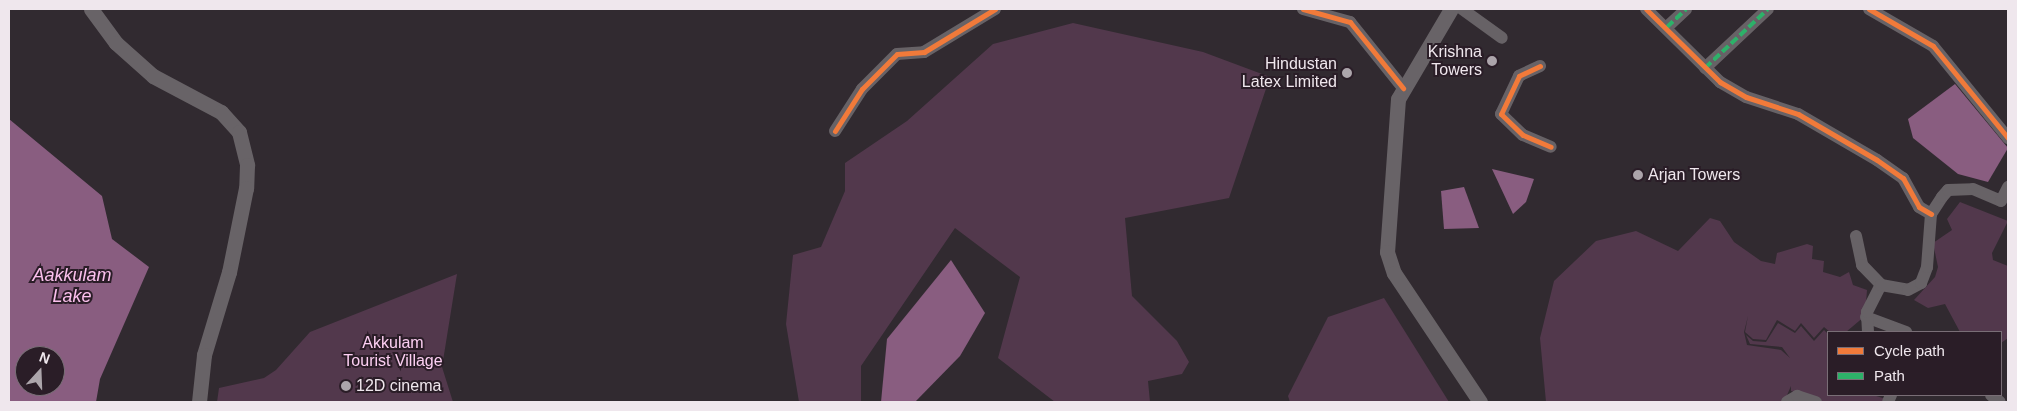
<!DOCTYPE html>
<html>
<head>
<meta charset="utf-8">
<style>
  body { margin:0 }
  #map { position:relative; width:2017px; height:411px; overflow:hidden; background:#312a30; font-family:Helvetica,sans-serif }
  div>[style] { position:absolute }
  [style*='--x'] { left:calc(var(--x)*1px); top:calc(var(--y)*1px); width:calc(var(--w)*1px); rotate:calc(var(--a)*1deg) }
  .green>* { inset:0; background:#52384c }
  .water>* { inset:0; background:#895d80 }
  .minor>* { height:12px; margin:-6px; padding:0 6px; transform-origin:6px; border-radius:6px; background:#676266 }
  .major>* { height:15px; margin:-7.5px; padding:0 7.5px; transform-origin:7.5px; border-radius:7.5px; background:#686367 }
  .quiet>* { height:4px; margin-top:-2px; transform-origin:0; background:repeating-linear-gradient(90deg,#2db169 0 8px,transparent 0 12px) }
  .cycleway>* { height:5px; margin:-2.5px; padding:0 2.5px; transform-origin:2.5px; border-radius:2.5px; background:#f17a3a }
  .dots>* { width:14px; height:14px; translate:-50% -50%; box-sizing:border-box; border:2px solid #2a1d27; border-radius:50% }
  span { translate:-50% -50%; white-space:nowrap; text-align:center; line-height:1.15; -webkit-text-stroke:4px #2a1d27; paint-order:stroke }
  .poi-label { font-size:16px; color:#efe7ed }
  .right { translate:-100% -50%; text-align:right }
  .left { translate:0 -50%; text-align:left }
  .park-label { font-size:16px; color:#fccff2 }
  .water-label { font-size:18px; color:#fbc0ed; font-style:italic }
  .frame { position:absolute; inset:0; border:10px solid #efe7ed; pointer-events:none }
  .legend { position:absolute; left:1827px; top:331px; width:175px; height:65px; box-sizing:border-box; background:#2a1d27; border:1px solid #796e76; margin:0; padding:6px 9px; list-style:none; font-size:15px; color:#efe7ed }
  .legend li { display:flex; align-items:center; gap:10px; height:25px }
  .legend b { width:25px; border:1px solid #796e76 }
  .north { position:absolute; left:15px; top:346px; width:50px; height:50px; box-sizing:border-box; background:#2a1d27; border:1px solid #796e76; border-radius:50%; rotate:20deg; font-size:14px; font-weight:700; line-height:20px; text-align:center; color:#efe7ed }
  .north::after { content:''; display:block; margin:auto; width:18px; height:22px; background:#aca5ab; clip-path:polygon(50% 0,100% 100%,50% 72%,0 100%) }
</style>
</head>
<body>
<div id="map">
  <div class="green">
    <i style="clip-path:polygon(1073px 23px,1203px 52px,1270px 77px,1229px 198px,1125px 218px,1132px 296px,1177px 341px,1189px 362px,1182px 374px,1148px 381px,1150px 402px,1055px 402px,998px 358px,1020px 277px,955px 228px,861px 366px,861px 402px,799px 402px,786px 324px,793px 255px,821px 247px,845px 191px,845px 163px,907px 121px,993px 44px)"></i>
    <i style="clip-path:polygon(1960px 202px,2008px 221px,1992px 253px,1993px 260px,2008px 266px,2008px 338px,2001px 343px,2001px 332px,1960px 332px,1945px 304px,1928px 308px,1914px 300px,1935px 277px,1938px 267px,1933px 243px,1952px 230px,1947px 219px)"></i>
    <i style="clip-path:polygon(1710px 218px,1720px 221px,1734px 242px,1761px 261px,1775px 264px,1777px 253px,1807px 244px,1813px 246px,1812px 259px,1824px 261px,1823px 272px,1840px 277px,1849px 272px,1853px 285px,1867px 290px,1865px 316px,1846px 332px,1830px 332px,1824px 327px,1814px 338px,1801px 323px,1795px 331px,1777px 320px,1766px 340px,1753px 339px,1745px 332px,1748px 316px,1744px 332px,1747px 345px,1781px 350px,1790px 358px,1782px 347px,1750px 344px,1746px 335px,1753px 341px,1766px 342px,1778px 323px,1795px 333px,1801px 326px,1814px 341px,1824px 330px,1828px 334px,1828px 395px,1873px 395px,1886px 399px,1885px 402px,1823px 402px,1791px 391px,1791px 386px,1784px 402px,1546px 402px,1540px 338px,1554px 281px,1596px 241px,1636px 231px,1678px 251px)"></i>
    <i style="clip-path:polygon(457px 274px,442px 367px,453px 402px,217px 402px,219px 388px,264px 378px,276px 370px,310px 332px)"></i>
    <i style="clip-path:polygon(1384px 298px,1449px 402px,1290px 402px,1288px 396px,1328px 317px)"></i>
  </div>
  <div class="water">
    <i style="clip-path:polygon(1955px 84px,2008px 148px,1988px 182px,1958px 174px,1913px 138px,1908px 119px)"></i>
    <i style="clip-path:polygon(evenodd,9px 119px,102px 196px,112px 239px,149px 267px,100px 379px,96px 402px,9px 402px,9px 119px,25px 356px,55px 356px,55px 386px,25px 386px,25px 356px)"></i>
    <i style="clip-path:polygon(1492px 169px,1534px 179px,1526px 202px,1513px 214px)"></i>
    <i style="clip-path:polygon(1464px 187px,1479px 228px,1444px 229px,1441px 191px)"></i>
    <i style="clip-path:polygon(951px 260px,985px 313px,960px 356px,915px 402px,881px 402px,887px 339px)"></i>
  </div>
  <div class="minor">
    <i style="--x:1303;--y:9;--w:49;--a:15.5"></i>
    <i style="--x:1350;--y:22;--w:85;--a:51.2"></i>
    <i style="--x:1462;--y:9;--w:49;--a:35.9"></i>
    <i style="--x:1646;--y:9;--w:104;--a:44.6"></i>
    <i style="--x:1720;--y:82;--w:30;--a:30"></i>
    <i style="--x:1746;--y:97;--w:55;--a:18.1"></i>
    <i style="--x:1798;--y:114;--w:91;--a:30.2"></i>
    <i style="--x:1877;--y:160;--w:32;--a:35"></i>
    <i style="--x:1903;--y:178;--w:33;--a:61"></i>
    <i style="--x:1919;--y:207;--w:14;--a:30"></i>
    <i style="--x:1869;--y:9;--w:74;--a:30"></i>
    <i style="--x:1933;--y:46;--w:119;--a:50.8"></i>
    <i style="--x:1667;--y:27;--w:26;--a:-43"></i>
    <i style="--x:1540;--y:66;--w:23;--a:155"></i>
    <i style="--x:1519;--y:76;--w:42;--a:115.3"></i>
    <i style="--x:1501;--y:114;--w:30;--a:44"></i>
    <i style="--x:1523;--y:135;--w:30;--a:23"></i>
    <i style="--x:1705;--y:68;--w:86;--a:-43.1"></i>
    <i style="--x:835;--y:131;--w:50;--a:-57.3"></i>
    <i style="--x:862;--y:89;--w:49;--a:-45"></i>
    <i style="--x:897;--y:54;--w:27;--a:-4"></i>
    <i style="--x:924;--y:52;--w:83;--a:-31.2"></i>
    <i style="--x:1856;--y:236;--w:30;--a:78"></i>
    <i style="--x:1862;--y:265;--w:28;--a:46"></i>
    <i style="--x:1866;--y:317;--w:43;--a:20.6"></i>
    <i style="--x:1868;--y:332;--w:20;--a:-93"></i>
    <i style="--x:1867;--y:312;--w:30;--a:-63"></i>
    <i style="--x:1881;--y:285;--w:27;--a:10"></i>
    <i style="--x:1908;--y:290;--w:15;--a:-28"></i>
    <i style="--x:1921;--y:283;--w:17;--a:-69"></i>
    <i style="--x:1927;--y:267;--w:53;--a:-85.7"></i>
    <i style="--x:1931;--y:214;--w:20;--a:-57"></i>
    <i style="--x:1942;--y:197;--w:9;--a:-49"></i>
    <i style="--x:1948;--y:190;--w:25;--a:-2"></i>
    <i style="--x:1973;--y:189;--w:30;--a:23"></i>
    <i style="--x:2001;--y:201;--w:16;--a:-63"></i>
    <i style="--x:1991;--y:395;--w:11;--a:38"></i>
    <i style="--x:1787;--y:402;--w:12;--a:-31"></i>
    <i style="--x:1797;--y:396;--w:20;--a:18"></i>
    <i style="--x:1888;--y:402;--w:8;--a:-67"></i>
  </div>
  <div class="major">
    <i style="--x:91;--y:9;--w:42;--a:53.7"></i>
    <i style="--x:116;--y:43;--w:50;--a:41.7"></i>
    <i style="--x:153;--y:76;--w:77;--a:27.9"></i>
    <i style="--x:221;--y:112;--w:27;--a:48"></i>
    <i style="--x:239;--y:132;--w:34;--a:76"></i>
    <i style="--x:247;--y:165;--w:23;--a:92"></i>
    <i style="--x:246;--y:188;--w:86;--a:101.4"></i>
    <i style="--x:229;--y:272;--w:87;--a:106.8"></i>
    <i style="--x:204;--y:355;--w:47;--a:96.1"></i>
    <i style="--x:1451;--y:9;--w:104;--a:120.5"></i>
    <i style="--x:1398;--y:99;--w:153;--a:94.1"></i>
    <i style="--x:1387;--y:252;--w:22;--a:72"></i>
    <i style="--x:1394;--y:273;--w:155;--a:56.3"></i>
  </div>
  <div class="quiet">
    <i style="--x:1667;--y:27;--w:26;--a:-43"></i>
    <i style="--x:1705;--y:68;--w:86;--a:-43.1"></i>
  </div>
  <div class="cycleway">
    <i style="--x:1303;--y:9;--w:49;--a:15.5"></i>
    <i style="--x:1350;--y:22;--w:85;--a:51.2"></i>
    <i style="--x:1646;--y:9;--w:104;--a:44.6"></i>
    <i style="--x:1720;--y:82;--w:30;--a:30"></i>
    <i style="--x:1746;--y:97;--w:55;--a:18.1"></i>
    <i style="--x:1798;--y:114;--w:91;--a:30.2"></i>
    <i style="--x:1877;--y:160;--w:32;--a:35"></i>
    <i style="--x:1903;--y:178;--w:33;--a:61"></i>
    <i style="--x:1919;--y:207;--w:14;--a:30"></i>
    <i style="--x:1869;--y:9;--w:74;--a:30"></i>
    <i style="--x:1933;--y:46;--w:119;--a:50.8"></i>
    <i style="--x:1540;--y:66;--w:23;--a:155"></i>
    <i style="--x:1519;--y:76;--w:42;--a:115.3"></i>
    <i style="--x:1501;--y:114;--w:30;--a:44"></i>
    <i style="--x:1523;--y:135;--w:30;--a:23"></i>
    <i style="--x:835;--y:131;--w:50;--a:-57.3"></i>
    <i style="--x:862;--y:89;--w:49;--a:-45"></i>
    <i style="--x:897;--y:54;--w:27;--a:-4"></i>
    <i style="--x:924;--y:52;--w:83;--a:-31.2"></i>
  </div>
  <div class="dots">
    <i style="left:1492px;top:61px;background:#aca5ab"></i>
    <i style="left:1347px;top:73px;background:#aca5ab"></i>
    <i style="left:1638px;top:175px;background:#aca5ab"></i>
    <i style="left:346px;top:386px;background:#aca5ab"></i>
  </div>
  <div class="poi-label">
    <span class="right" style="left:1482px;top:61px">Krishna<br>Towers</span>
    <span class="right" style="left:1337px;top:73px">Hindustan<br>Latex Limited</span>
    <span class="left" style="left:1648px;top:175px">Arjan Towers</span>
    <span class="left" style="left:356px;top:386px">12D cinema</span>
  </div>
  <div class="park-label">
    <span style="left:393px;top:352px">Akkulam<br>Tourist Village</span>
  </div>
  <div class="water-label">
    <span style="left:72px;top:286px">Aakkulam<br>Lake</span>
  </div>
  <div class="frame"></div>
  <ul class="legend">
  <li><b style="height:6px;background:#f17a3a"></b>Cycle path</li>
  <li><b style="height:6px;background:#2db169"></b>Path</li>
  </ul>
  <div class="north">N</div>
</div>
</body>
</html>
